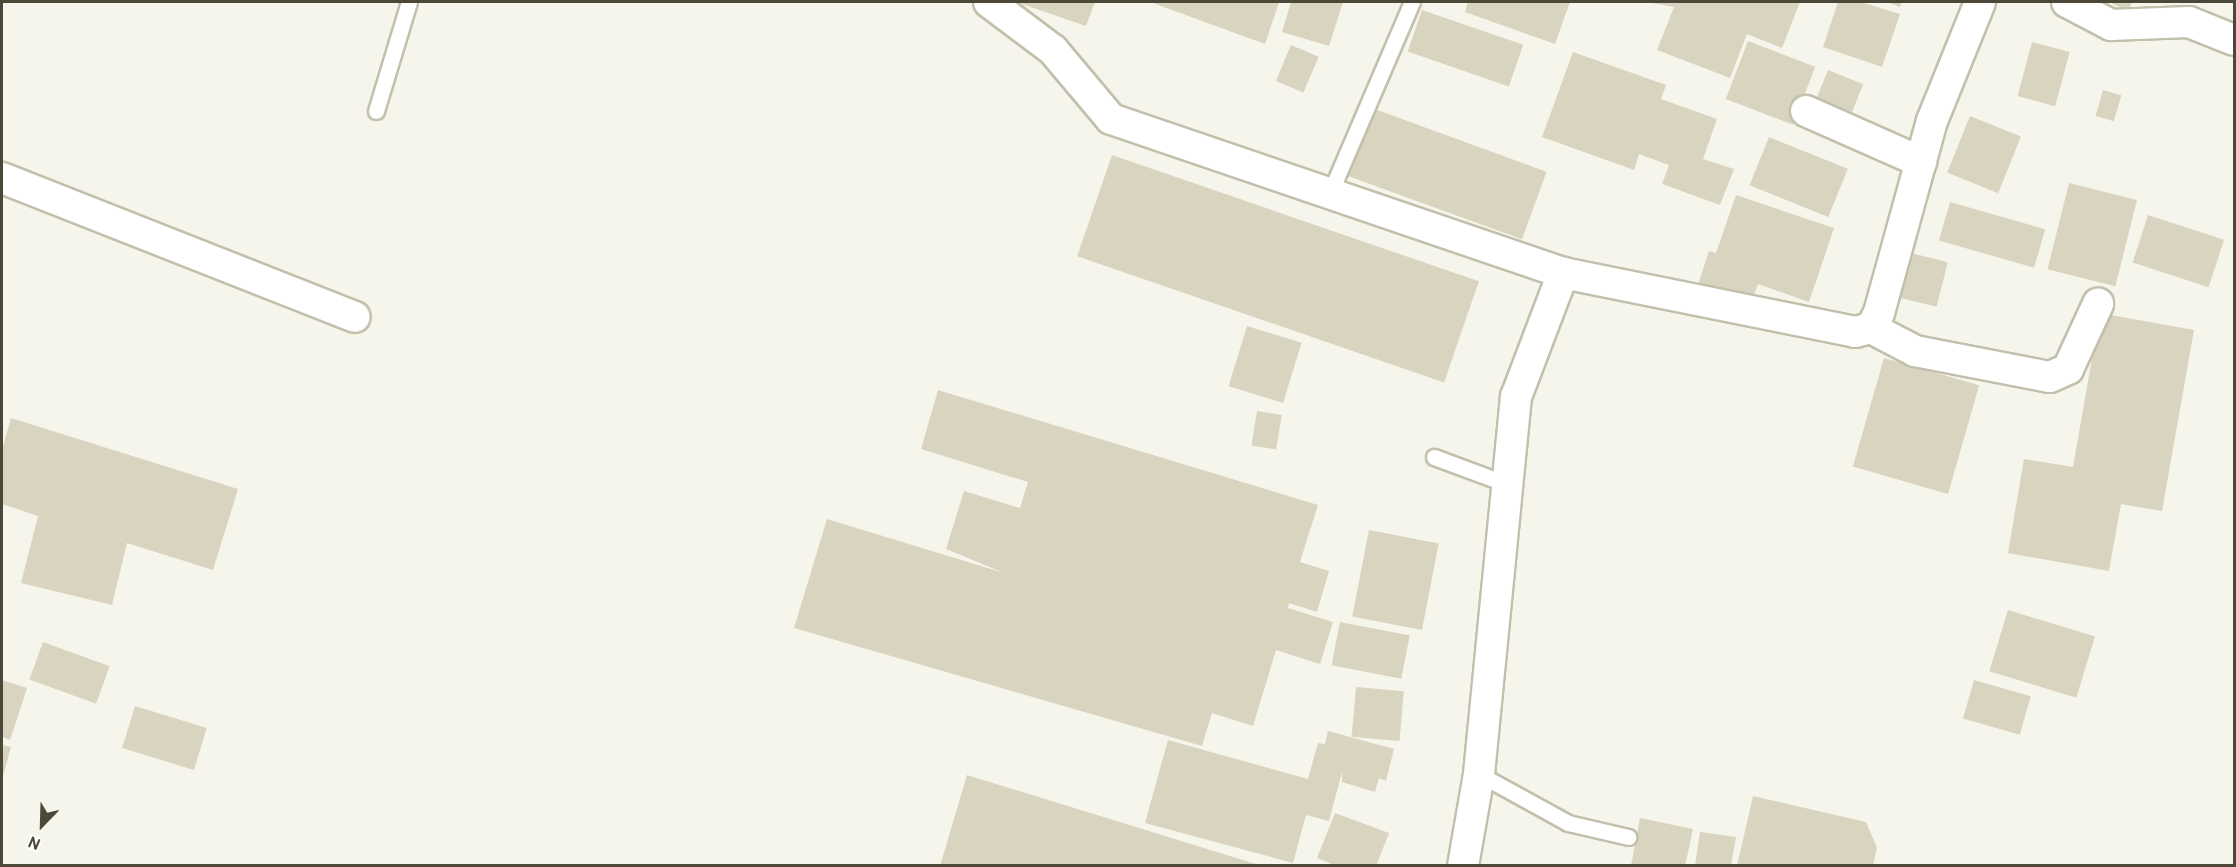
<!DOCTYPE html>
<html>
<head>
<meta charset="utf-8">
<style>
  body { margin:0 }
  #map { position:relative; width:2236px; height:867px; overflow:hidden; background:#f6f5eb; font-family:Overpass,sans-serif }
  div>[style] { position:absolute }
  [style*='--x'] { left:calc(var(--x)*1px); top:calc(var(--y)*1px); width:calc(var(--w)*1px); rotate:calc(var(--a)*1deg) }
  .building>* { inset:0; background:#d9d4bf; transform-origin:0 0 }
  .roads { filter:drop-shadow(2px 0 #c2c0ac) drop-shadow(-2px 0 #c2c0ac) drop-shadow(0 2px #c2c0ac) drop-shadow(0 -2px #c2c0ac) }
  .service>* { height:15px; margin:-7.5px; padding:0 7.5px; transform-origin:7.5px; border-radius:7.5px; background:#fff }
  .minor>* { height:30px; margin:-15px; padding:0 15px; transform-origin:15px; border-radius:15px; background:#fff }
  span { translate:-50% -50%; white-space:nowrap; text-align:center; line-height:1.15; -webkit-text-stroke:5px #fff; paint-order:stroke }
  .frame { position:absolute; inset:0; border:3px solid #4b4838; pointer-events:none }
  .north { position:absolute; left:12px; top:795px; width:60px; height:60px; -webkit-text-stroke:4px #fff; paint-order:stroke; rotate:203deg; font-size:16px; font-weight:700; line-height:24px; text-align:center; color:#4b4838 }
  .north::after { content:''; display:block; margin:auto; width:21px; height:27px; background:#4b4838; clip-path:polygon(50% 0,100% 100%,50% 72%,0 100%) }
</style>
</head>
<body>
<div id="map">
  <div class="building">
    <i style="clip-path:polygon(1016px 2px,1095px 2px,1086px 26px)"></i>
    <i style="clip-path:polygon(1150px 2px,1279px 2px,1265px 44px)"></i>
    <i style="clip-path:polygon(1291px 2px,1343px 2px,1329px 46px,1282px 32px)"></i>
    <i style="clip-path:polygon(1468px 2px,1570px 2px,1555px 44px,1465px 12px)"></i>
    <i style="clip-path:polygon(1647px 2px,1800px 2px,1782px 48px,1747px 34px,1730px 78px,1657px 50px,1674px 7px)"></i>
    <i style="clip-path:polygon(1838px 2px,1861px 2px,1900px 14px,1882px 67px,1823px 47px)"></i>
    <i style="clip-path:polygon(1887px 2px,1902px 2px,1900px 7px)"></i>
    <i style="clip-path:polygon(2109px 2px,2132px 2px,2128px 11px)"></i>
    <i style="left:1422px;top:10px;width:107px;height:44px;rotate:19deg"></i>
    <i style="left:1748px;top:41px;width:72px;height:62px;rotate:21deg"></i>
    <i style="left:2032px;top:42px;width:39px;height:56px;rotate:15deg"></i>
    <i style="left:1291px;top:45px;width:30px;height:39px;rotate:23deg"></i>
    <i style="clip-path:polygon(1573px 52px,1666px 85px,1661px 99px,1717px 119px,1703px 159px,1734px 169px,1720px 205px,1662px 184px,1669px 165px,1639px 154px,1634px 170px,1542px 137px)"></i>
    <i style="left:1828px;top:70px;width:38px;height:30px;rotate:22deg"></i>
    <i style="left:2103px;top:90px;width:19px;height:27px;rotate:16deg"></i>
    <i style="left:1369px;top:107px;width:189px;height:72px;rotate:20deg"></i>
    <i style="left:1970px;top:116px;width:55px;height:61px;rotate:22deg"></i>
    <i style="left:1769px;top:137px;width:85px;height:52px;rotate:22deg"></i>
    <i style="left:1112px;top:155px;width:388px;height:107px;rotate:19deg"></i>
    <i style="left:2069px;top:183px;width:70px;height:89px;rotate:14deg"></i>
    <i style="clip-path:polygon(1736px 195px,1834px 228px,1809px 302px,1758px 284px,1749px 309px,1696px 291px,1709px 251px,1716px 253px)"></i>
    <i style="left:1950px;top:202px;width:99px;height:40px;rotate:16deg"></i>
    <i style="left:2148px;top:215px;width:80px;height:50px;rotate:18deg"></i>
    <i style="left:1907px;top:252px;width:42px;height:46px;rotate:14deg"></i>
    <i style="clip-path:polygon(2100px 313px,2194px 330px,2162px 511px,2121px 504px,2109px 571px,2008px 553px,2024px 459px,2073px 467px)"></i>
    <i style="left:1247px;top:326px;width:57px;height:63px;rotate:17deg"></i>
    <i style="left:1884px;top:358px;width:99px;height:113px;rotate:16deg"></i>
    <i style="clip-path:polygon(938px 390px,1318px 505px,1300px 562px,1329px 571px,1317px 612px,1289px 603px,1288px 608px,1333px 622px,1320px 664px,1276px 650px,1253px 726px,1212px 713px,1202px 746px,794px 628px,827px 519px,1004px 573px,946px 549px,964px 491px,1020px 508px,1028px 482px,921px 449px)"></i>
    <i style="left:1257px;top:411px;width:25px;height:35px;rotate:9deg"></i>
    <i style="clip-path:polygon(11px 418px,238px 489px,213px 570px,127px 543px,112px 605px,21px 583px,38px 516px,2px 504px,2px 450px)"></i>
    <i style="left:1369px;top:530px;width:71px;height:88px;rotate:11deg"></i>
    <i style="left:2008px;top:610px;width:91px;height:64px;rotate:17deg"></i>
    <i style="left:1340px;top:622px;width:71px;height:44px;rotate:11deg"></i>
    <i style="left:43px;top:642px;width:71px;height:40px;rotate:20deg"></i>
    <i style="clip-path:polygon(2px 680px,27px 688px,10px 740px,2px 737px)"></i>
    <i style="left:1974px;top:680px;width:59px;height:40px;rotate:16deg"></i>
    <i style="left:1356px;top:687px;width:48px;height:50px;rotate:5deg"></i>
    <i style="left:135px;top:706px;width:75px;height:44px;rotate:17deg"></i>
    <i style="clip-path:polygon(1328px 731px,1394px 749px,1386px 781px,1379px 778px,1375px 792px,1342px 782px,1342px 772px,1329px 821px,1306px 815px,1293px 863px,1145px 823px,1168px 740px,1308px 779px,1318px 743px,1325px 744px)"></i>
    <i style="clip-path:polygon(2px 745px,11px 747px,2px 780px)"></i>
    <i style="clip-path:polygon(967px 775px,1259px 865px,1259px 866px,940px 866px)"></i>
    <i style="clip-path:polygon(1753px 796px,1866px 822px,1877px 848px,1873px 866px,1737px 866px)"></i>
    <i style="clip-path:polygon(1335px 813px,1389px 833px,1376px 866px,1337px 866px,1317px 858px)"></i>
    <i style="clip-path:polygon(1640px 818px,1693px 829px,1685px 866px,1631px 866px)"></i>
    <i style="clip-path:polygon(1700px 832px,1736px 837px,1731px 866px,1695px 866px)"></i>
  </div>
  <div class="roads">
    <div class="service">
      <i style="--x:376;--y:111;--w:114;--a:-73.2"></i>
      <i style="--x:1330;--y:193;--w:208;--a:-66.8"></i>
      <i style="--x:1434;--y:457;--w:78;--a:20.3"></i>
      <i style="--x:1479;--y:774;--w:102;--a:28.8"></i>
      <i style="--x:1568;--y:823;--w:62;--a:13.1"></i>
    </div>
    <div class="minor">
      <i style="--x:989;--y:2;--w:80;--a:36.9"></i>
      <i style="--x:1053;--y:50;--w:90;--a:50"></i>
      <i style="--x:1111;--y:119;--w:478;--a:18.8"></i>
      <i style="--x:1563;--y:273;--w:298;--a:11.4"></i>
      <i style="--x:1855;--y:332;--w:16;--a:-14"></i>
      <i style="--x:1871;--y:328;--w:17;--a:-62"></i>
      <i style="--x:1879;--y:313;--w:199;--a:-74.6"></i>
      <i style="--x:1932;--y:121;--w:128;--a:-68"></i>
      <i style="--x:2067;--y:2;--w:50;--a:27.6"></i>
      <i style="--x:2111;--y:25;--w:78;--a:-2.2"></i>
      <i style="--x:2189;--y:22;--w:48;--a:21.8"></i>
      <i style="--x:1806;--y:111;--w:126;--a:23.9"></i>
      <i style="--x:2;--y:178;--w:379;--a:21.5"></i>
      <i style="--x:1871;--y:328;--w:50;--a:27.6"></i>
      <i style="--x:1915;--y:351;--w:137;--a:10.9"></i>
      <i style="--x:2050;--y:377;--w:20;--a:-24"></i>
      <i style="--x:2068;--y:369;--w:72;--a:-65.2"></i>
      <i style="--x:1463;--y:866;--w:93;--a:-80.1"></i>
      <i style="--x:1479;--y:774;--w:379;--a:-84.4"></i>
      <i style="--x:1516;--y:397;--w:133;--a:-69.2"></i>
    </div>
  </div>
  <div class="frame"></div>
  <div class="north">N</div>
</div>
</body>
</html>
